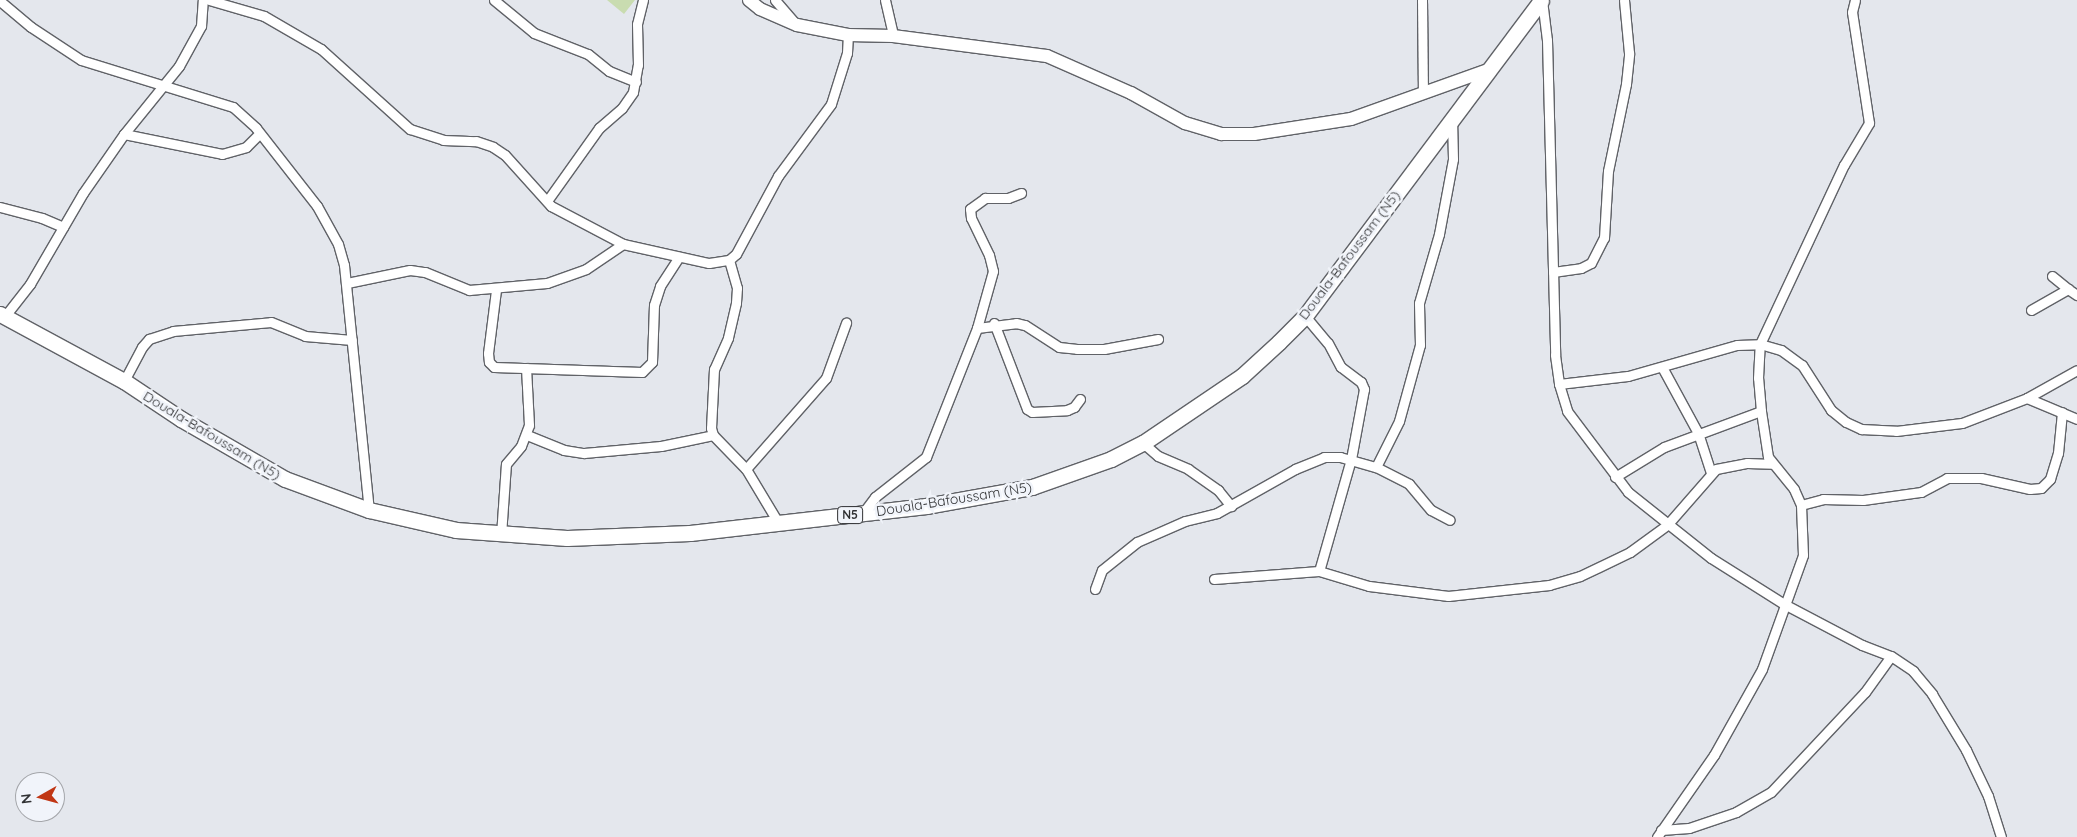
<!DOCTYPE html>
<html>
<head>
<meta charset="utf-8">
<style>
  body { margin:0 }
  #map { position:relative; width:2077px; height:837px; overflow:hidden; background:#e4e7ed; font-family:Quicksand,sans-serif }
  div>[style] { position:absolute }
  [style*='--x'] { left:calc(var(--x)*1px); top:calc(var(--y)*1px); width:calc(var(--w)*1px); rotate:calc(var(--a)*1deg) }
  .green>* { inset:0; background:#c9dcb0 }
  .roads { filter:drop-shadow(1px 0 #606267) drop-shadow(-1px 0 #606267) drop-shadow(0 1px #606267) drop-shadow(0 -1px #606267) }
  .street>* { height:9px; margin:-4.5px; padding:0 4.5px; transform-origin:4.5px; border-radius:4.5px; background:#fff }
  .secondary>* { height:12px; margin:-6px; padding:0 6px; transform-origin:6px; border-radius:6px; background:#fff }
  .highway>* { height:15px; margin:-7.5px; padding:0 7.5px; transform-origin:7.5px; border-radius:7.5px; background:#fff }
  span { translate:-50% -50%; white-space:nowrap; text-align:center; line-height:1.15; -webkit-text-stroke:5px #f1f4fa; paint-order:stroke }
  .shield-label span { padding:1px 4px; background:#f1f4fa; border:1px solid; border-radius:4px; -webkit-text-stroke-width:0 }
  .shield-label { font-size:12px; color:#303133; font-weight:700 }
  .street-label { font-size:14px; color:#303133 }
  .north { position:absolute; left:15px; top:772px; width:50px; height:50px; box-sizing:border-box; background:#f1f4fa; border:1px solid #a4a6aa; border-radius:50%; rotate:263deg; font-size:14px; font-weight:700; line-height:20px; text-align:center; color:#303133 }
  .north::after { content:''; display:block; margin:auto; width:18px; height:22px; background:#c13715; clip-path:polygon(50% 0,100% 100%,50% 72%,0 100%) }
</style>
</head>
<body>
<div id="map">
  <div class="green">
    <i style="clip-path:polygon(607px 0,635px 0,624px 14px)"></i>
  </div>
  <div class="roads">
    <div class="street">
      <i style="--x:209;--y:0;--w:57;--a:16.2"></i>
      <i style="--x:264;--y:16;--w:66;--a:30.1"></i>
      <i style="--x:321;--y:49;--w:120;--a:42"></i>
      <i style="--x:410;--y:129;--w:35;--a:18"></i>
      <i style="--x:443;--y:140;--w:33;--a:2"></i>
      <i style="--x:476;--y:141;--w:18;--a:19"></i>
      <i style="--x:493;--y:147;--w:14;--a:34"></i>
      <i style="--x:505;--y:155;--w:69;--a:48"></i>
      <i style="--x:551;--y:206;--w:81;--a:27.8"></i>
      <i style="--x:494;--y:0;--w:52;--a:39.5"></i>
      <i style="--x:534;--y:33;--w:58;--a:21.3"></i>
      <i style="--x:588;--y:54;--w:27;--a:39"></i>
      <i style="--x:609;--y:71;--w:29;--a:22"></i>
      <i style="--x:775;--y:0;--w:30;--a:49"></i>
      <i style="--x:885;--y:0;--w:37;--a:77"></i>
      <i style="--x:1422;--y:0;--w:91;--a:89.4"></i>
      <i style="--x:1542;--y:0;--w:40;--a:82.9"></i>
      <i style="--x:1547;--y:40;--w:315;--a:88.5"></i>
      <i style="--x:1555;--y:355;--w:29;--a:82"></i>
      <i style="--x:1559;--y:384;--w:28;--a:73"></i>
      <i style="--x:1567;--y:411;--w:101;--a:53"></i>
      <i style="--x:1628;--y:492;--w:106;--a:38.5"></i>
      <i style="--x:1711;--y:558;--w:86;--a:32.2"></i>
      <i style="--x:1784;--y:604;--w:88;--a:27.7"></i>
      <i style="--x:1862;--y:645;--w:31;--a:21"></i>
      <i style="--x:1891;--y:656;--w:27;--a:34"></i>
      <i style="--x:1913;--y:671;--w:30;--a:50"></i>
      <i style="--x:1932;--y:694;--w:66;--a:58.7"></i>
      <i style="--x:1966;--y:750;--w:51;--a:64.4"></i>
      <i style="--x:1988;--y:796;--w:43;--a:72.4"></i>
      <i style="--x:0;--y:1;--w:40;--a:40"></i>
      <i style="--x:31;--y:27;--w:60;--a:33.4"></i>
      <i style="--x:81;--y:60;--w:159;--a:17.2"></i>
      <i style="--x:233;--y:107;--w:31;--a:42"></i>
      <i style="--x:256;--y:128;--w:99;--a:52"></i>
      <i style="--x:317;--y:206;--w:43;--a:61.1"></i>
      <i style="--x:338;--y:244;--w:22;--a:74"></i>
      <i style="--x:344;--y:265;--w:246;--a:84.2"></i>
      <i style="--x:124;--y:134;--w:100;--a:11.5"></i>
      <i style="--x:222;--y:154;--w:25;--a:-16"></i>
      <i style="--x:246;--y:147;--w:18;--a:-45"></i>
      <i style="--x:547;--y:201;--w:90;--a:-54.5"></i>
      <i style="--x:599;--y:128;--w:30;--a:-41"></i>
      <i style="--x:622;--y:108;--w:19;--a:-55"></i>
      <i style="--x:633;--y:92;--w:27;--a:-80"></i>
      <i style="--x:638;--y:65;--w:41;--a:-91.4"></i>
      <i style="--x:637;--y:24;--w:25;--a:-76"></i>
      <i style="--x:0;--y:207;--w:43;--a:14.7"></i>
      <i style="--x:42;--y:218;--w:23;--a:23"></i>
      <i style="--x:729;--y:260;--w:29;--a:74"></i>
      <i style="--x:737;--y:288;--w:15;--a:94"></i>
      <i style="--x:736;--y:303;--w:36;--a:103"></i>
      <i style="--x:728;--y:338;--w:34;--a:114"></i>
      <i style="--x:714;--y:369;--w:59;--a:92.9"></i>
      <i style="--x:711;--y:428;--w:7;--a:74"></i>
      <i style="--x:713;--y:435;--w:47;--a:45.9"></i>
      <i style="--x:746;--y:469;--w:64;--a:59"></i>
      <i style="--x:1553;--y:272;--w:28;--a:-8"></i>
      <i style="--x:1581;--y:268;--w:11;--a:-27"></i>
      <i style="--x:1591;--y:263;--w:28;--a:-63"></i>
      <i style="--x:1604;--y:238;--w:67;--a:-86.6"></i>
      <i style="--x:1608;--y:171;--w:89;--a:-78.3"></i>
      <i style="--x:1626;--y:84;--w:31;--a:-84"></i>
      <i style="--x:1629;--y:53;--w:53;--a:-95.4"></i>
      <i style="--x:2052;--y:276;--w:21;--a:39"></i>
      <i style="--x:347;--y:283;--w:64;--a:-11.7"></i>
      <i style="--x:410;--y:270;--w:15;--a:8"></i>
      <i style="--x:425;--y:272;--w:48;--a:22.2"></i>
      <i style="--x:469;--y:290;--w:78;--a:-5.1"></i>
      <i style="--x:547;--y:283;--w:41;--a:-19.7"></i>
      <i style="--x:586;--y:269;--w:45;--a:-34"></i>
      <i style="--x:623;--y:244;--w:88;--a:12.5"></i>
      <i style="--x:709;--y:263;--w:20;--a:-9"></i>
      <i style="--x:729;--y:260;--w:9;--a:-41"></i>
      <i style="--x:736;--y:254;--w:89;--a:-61.7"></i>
      <i style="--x:778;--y:176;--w:89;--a:-53.6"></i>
      <i style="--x:831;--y:104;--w:53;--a:-72.6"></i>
      <i style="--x:847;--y:53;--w:18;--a:-87"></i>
      <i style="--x:496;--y:290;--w:64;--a:97.2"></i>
      <i style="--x:488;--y:353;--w:9;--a:84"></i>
      <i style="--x:489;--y:362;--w:7;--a:45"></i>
      <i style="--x:494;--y:367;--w:148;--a:1.9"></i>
      <i style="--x:642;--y:372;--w:14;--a:-45"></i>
      <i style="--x:652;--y:362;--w:57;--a:-88"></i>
      <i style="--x:654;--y:305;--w:20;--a:-72"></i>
      <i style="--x:660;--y:286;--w:35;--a:-57"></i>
      <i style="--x:2031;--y:310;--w:43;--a:-29.6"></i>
      <i style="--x:2068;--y:289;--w:11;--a:34"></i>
      <i style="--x:5;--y:316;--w:41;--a:-52"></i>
      <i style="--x:30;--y:284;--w:105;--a:-59.8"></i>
      <i style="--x:83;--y:193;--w:72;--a:-55.2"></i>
      <i style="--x:124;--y:134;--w:87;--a:-51"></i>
      <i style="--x:179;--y:66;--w:46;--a:-61.2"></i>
      <i style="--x:201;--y:26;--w:26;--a:-86"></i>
      <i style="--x:1305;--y:316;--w:35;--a:50"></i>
      <i style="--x:1328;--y:343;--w:27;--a:62"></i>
      <i style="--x:1341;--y:367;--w:25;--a:37"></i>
      <i style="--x:1361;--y:382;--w:8;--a:67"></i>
      <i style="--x:1364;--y:389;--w:71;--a:100.5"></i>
      <i style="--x:1351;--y:459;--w:116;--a:105.9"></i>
      <i style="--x:994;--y:323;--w:92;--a:69"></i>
      <i style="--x:1027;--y:409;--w:6;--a:31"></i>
      <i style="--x:1032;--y:412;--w:35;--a:-3"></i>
      <i style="--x:1067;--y:410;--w:8;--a:-23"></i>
      <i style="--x:1074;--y:407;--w:10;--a:-53"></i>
      <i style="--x:977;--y:328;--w:59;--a:-74.3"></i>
      <i style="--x:993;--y:271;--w:16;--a:-104"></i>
      <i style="--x:989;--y:255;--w:41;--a:-115.9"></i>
      <i style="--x:971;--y:218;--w:9;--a:-96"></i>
      <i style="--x:970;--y:209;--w:19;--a:-36"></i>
      <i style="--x:985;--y:198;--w:23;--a:0"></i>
      <i style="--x:1008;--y:198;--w:14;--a:-21"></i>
      <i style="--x:1662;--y:367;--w:75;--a:61.4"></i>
      <i style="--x:1698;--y:433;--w:42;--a:72"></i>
      <i style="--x:124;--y:381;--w:38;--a:-62"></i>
      <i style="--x:142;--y:347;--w:11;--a:-49"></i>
      <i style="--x:149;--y:339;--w:25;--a:-18"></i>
      <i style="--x:173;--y:331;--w:98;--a:-5.2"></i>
      <i style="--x:271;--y:322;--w:37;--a:22"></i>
      <i style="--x:305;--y:336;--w:47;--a:4.9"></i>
      <i style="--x:1559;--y:384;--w:69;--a:-6.6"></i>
      <i style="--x:1628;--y:376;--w:113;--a:-15.9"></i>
      <i style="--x:1737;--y:345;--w:23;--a:-2"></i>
      <i style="--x:1760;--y:344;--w:22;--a:16"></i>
      <i style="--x:1781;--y:350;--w:26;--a:36"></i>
      <i style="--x:1802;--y:365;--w:54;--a:57.2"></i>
      <i style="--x:1831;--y:410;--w:19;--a:39"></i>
      <i style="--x:1846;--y:422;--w:17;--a:25"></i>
      <i style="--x:1861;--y:429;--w:35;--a:3"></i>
      <i style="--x:1896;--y:431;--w:66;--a:-6.9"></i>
      <i style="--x:1962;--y:423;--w:70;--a:-21"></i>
      <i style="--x:2027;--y:398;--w:57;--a:-29.2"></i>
      <i style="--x:2027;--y:398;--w:54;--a:22.8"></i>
      <i style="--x:527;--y:435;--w:40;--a:22"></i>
      <i style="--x:564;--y:450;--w:20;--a:9"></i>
      <i style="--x:584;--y:453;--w:77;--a:-5.2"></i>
      <i style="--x:661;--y:446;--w:53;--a:-11.9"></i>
      <i style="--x:1143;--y:443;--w:20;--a:41"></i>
      <i style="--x:1158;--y:456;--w:33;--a:23"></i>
      <i style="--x:1188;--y:469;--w:37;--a:35"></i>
      <i style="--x:1218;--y:490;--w:21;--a:51"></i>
      <i style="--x:1376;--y:467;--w:51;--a:-63.4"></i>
      <i style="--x:1399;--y:421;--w:79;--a:-74.6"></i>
      <i style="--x:1420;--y:345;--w:42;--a:-91.4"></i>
      <i style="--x:1419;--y:303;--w:72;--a:-73.8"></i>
      <i style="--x:1439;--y:234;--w:76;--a:-79.4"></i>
      <i style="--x:1453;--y:159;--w:41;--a:-91.4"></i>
      <i style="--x:746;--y:469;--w:121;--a:-48.7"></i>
      <i style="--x:826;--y:378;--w:59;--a:-70"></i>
      <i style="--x:1615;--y:477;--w:57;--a:-31.5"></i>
      <i style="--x:1664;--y:447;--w:103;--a:-20.4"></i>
      <i style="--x:1761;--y:411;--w:33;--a:-95"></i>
      <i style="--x:1758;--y:378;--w:34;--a:-87"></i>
      <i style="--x:1760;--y:344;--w:198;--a:-64.9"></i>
      <i style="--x:1844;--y:165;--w:49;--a:-59.2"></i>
      <i style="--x:1869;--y:123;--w:112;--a:-98.7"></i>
      <i style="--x:1852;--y:12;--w:12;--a:-76"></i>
      <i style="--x:1801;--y:505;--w:23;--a:-15"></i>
      <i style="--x:1823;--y:499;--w:40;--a:1.4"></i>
      <i style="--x:1863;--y:500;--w:59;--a:-7.9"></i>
      <i style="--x:1921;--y:492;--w:30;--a:-28"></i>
      <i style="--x:1947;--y:478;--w:34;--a:0"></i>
      <i style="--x:1981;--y:478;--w:50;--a:12.7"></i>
      <i style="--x:2030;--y:489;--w:11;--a:-5"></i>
      <i style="--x:2041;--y:488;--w:13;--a:-45"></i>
      <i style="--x:2050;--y:479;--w:27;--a:-73"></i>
      <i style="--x:2058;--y:453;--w:41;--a:-84.4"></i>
      <i style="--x:863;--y:513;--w:20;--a:-53"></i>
      <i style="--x:875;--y:497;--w:65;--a:-38.1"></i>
      <i style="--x:926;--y:457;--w:139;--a:-68.4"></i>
      <i style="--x:977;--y:328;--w:39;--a:-7"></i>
      <i style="--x:1016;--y:323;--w:9;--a:13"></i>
      <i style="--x:1025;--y:325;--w:40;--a:32.9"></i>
      <i style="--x:1059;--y:347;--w:18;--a:6"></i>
      <i style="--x:1077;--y:349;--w:27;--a:0"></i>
      <i style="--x:1104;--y:349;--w:55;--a:-10.5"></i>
      <i style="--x:501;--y:535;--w:71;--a:-86"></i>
      <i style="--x:506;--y:464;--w:23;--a:-50"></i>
      <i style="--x:521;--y:446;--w:22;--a:-69"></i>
      <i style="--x:529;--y:425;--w:57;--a:-93"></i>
      <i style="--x:1214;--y:579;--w:105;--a:-4.4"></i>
      <i style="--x:1319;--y:571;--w:52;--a:16.7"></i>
      <i style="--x:1369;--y:586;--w:80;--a:7.2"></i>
      <i style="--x:1448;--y:596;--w:102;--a:-6.2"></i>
      <i style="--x:1549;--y:585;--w:32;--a:-16"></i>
      <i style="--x:1580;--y:576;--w:55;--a:-25.6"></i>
      <i style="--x:1630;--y:552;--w:46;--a:-36.1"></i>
      <i style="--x:1667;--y:525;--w:74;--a:-48.8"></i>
      <i style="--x:1716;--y:469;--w:32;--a:-11"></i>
      <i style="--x:1747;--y:463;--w:25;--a:2"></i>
      <i style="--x:1095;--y:589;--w:20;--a:-70"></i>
      <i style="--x:1102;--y:570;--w:45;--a:-38.7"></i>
      <i style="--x:1137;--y:542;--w:52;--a:-23.6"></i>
      <i style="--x:1185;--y:521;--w:33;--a:-14"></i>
      <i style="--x:1217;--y:513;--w:90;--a:-29.4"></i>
      <i style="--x:1295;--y:469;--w:31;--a:-22"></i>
      <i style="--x:1324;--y:457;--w:16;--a:0"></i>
      <i style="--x:1340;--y:457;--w:37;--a:16"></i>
      <i style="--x:1376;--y:467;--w:37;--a:27"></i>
      <i style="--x:1409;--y:484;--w:34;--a:50"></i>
      <i style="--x:1431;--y:510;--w:21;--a:28"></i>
      <i style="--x:1661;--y:830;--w:28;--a:-4"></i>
      <i style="--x:1689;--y:828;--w:50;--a:-18.8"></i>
      <i style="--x:1736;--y:812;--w:40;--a:-29.7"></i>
      <i style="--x:1771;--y:792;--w:137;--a:-46.8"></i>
      <i style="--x:1865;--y:692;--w:44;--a:-54.2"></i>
      <i style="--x:1657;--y:837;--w:100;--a:-55.2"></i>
      <i style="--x:1714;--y:755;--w:98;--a:-60.8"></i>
      <i style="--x:1762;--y:669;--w:121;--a:-70.2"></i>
      <i style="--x:1803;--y:555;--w:50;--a:-92.3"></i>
      <i style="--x:1801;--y:505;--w:17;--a:-114"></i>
      <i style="--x:1794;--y:489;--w:41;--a:-129.1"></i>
      <i style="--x:1768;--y:457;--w:47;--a:-98.7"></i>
    </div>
    <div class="secondary">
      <i style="--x:749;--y:0;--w:14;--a:39"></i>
      <i style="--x:760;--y:9;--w:40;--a:23.4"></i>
      <i style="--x:797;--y:25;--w:52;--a:11.1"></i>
      <i style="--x:848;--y:35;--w:45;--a:1.3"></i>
      <i style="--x:893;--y:36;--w:155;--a:7.4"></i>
      <i style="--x:1047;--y:56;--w:92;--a:23.8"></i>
      <i style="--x:1131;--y:93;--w:62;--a:29.1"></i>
      <i style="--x:1185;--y:123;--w:38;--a:17"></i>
      <i style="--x:1221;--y:134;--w:33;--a:0"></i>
      <i style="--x:1254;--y:134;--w:98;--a:-8.8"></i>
      <i style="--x:1351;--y:119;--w:145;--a:-19.7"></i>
    </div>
    <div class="highway">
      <i style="--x:0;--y:314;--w:141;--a:28.4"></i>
      <i style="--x:124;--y:381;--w:69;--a:33.7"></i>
      <i style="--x:181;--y:419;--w:120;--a:30"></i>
      <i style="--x:285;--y:479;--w:90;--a:20.3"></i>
      <i style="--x:369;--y:510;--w:89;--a:12.9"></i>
      <i style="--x:456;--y:530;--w:111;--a:4.1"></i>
      <i style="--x:567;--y:538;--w:123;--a:-2.3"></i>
      <i style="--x:690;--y:533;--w:238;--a:-6.5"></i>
      <i style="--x:926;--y:506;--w:108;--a:-10.2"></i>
      <i style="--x:1032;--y:487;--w:84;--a:-19.5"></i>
      <i style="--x:1111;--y:459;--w:36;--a:-27"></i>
      <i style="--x:1143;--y:443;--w:120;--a:-34.1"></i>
      <i style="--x:1242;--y:376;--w:50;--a:-42.6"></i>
      <i style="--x:1279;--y:342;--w:37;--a:-45"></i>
      <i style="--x:1305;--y:316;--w:394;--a:-53.2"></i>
    </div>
  </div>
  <div class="shield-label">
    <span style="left:850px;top:515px">N5</span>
  </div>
  <div class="street-label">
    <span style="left:1349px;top:255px;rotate:-53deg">Douala-Bafoussam (N5)</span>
    <span style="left:212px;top:435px;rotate:31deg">Douala-Bafoussam (N5)</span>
    <span style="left:954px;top:499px;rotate:-9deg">Douala-Bafoussam (N5)</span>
  </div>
  <div class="north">N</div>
</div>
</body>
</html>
